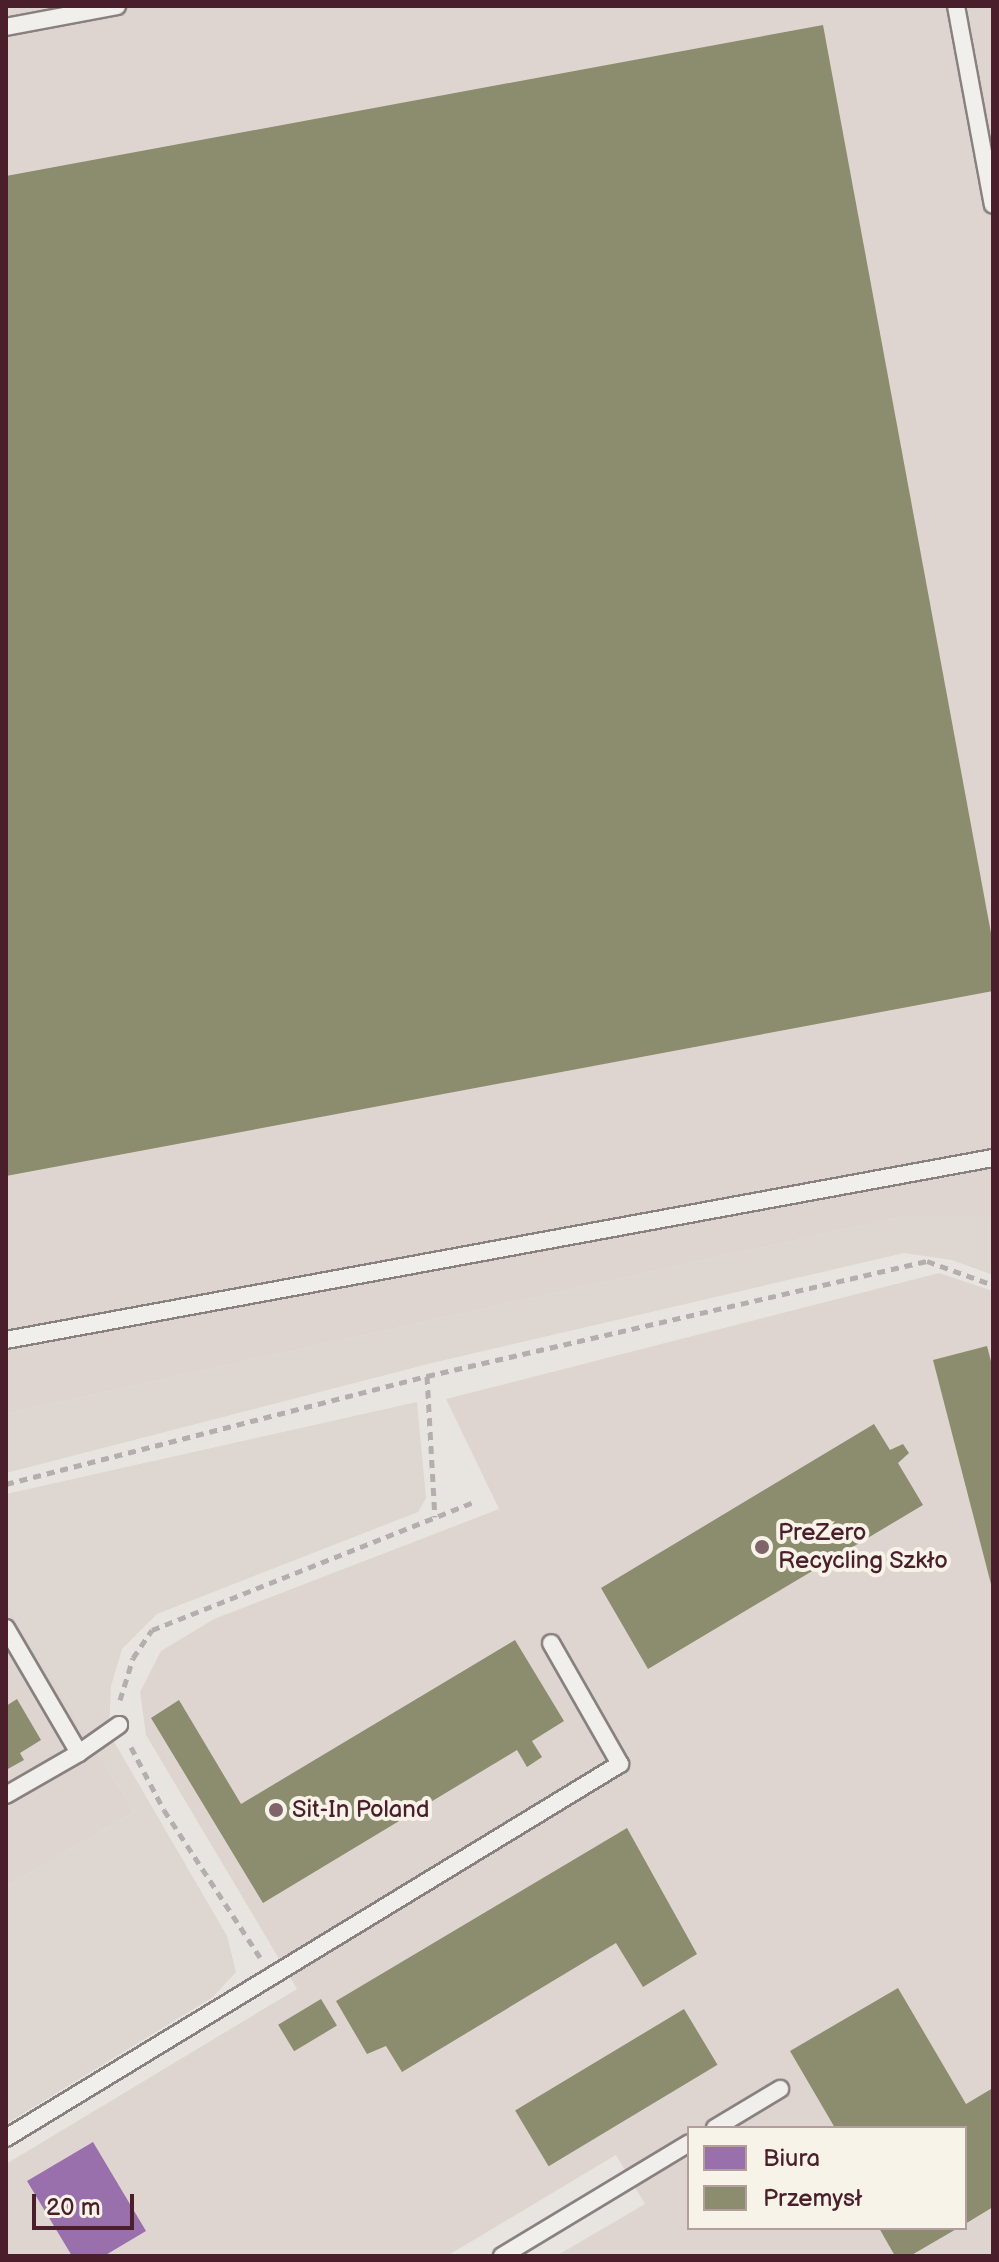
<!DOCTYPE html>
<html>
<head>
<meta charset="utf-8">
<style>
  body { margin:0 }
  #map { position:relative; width:999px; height:2262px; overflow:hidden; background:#e8e5e0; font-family:"Balsamiq Sans",sans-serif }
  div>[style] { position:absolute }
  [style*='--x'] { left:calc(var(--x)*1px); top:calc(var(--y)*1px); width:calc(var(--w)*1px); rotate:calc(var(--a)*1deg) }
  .built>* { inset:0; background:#ded5d0 }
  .green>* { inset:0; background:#ded6d0 }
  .offices>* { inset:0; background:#9970ab }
  .industry>* { inset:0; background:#8c8c6e; transform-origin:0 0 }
  .path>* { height:5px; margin-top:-2.5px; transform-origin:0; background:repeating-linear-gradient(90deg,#b4aeac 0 8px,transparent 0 14px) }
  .roads { filter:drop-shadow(2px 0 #898080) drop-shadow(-2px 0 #898080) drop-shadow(0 2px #898080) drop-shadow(0 -2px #898080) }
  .service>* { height:16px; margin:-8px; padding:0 8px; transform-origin:8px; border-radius:8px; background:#f0efeb }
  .dots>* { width:22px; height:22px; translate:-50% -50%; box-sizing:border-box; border:4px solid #f7f3e8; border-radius:50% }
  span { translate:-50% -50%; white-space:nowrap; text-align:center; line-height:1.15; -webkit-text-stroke:8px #f7f3e8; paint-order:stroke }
  .poi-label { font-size:24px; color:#4a1f2b }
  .left { translate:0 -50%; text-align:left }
  .frame { position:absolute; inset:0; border:8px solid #4a1f2b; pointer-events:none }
  .legend { position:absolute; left:687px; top:2126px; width:280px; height:104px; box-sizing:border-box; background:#f7f3e8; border:2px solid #b29e9c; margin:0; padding:10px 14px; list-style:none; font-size:24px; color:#4a1f2b }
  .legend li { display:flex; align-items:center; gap:16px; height:40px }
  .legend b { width:40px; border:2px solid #b29e9c }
  .scale { position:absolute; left:32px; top:2194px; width:102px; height:36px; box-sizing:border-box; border:4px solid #4a1f2b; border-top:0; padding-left:10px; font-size:24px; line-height:28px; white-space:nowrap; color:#4a1f2b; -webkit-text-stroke:6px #f7f3e8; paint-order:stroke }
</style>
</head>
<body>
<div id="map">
  <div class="built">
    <i style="clip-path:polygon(6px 6px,993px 6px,993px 1217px,900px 1217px,6px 1414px)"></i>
    <i style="clip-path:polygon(evenodd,939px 1273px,993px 1291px,993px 2256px,556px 2256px,645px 2204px,616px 2155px,447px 2256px,6px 2256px,6px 2164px,297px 1989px,146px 1735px,140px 1692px,161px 1651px,214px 1619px,499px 1509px,446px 1399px,939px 1273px,689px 2128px,965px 2128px,965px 2228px,689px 2228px,689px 2128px)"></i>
    <i style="clip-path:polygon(6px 1601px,134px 1812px,6px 1887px)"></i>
  </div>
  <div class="green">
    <i style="clip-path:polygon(900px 1217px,993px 1217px,993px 1275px,952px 1260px,904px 1253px,432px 1363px,6px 1473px,6px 1414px)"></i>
    <i style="clip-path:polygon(417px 1402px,426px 1498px,418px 1512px,157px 1614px,122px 1649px,111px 1686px,109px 1733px,227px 1936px,236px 1972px,213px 1997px,6px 2124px,6px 1887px,134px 1812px,6px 1601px,6px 1494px)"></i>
  </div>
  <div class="offices">
    <i style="clip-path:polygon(93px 2142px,146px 2231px,104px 2256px,72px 2256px,27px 2181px)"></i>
  </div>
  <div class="industry">
    <i style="clip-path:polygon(823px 25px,993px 944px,993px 991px,6px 1176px,6px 176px)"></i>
    <i style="clip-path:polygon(987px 1346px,993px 1369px,992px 1588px,933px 1360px)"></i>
    <i style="clip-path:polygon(874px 1424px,890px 1450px,903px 1444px,909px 1453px,898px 1463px,923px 1505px,648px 1669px,601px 1588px)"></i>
    <i style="clip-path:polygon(515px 1640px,564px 1721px,532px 1741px,542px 1757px,527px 1767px,517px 1750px,263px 1903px,151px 1718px,179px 1700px,241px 1804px)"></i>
    <i style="clip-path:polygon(17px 1699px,41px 1740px,20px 1753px,24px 1760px,6px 1770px,6px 1706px)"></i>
    <i style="clip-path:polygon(627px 1828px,697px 1954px,643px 1987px,616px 1943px,402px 2072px,386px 2046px,367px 2054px,336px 2001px)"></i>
    <i style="clip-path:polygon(898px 1988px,966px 2104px,993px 2088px,993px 2207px,965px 2224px,965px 2128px,835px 2128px,790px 2051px)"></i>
    <i style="left:321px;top:1999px;width:31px;height:50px;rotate:59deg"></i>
    <i style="left:684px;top:2009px;width:65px;height:197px;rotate:59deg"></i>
    <i style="clip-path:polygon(879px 2228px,958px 2228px,910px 2256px,895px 2256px)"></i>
  </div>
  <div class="path">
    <i style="--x:427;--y:1376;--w:141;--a:86.8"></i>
    <i style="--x:6;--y:1484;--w:435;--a:-14.4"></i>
    <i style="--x:427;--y:1376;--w:513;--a:-12.95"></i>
    <i style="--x:927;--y:1261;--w:70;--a:20"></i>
    <i style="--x:120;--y:1700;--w:44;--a:-72.8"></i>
    <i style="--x:133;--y:1658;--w:34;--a:-56"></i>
    <i style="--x:152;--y:1630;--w:349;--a:-21.7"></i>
    <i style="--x:131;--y:1747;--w:71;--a:62.4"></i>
    <i style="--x:164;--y:1810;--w:176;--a:56.9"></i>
  </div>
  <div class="roads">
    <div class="service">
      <i style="--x:956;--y:6;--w:202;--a:79.5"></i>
      <i style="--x:6;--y:27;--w:113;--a:-10.7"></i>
      <i style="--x:6;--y:1340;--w:1004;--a:-10.45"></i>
      <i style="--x:6;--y:1628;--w:145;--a:59.7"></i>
      <i style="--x:79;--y:1753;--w:84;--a:150.1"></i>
      <i style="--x:79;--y:1753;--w:49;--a:-35"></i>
      <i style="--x:715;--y:2128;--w:76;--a:-31"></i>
      <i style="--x:6;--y:2138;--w:719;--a:-31.35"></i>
      <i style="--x:620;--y:1764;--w:139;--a:-119.7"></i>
      <i style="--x:502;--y:2256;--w:218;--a:-31.1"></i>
    </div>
  </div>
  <div class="dots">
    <i style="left:762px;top:1547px;background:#81646a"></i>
    <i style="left:276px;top:1810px;background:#81646a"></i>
  </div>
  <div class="poi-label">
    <span class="left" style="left:778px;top:1547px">PreZero<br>Recycling Szkło</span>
    <span class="left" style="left:292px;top:1810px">Sit-In Poland</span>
  </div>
  <div class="frame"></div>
  <ul class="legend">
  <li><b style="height:22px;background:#9970ab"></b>Biura</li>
  <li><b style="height:22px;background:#8c8c6e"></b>Przemysł</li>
  </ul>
  <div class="scale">20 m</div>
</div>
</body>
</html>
